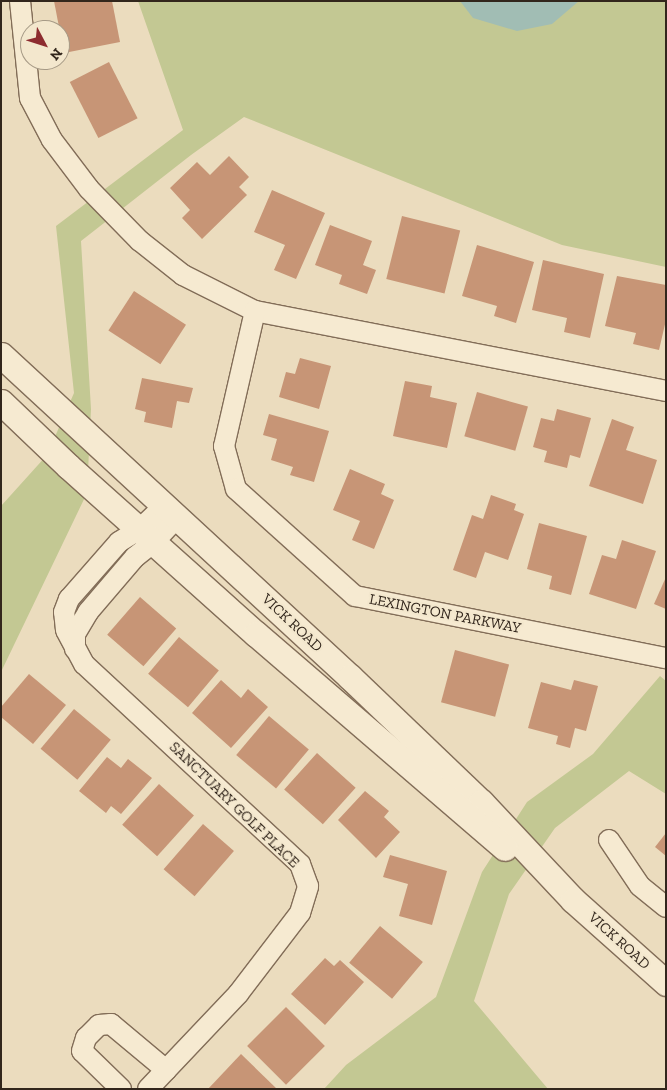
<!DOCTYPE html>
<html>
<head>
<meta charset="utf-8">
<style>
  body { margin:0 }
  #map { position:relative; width:667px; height:1090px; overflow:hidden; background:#ebdcbe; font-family:"Zilla Slab",serif }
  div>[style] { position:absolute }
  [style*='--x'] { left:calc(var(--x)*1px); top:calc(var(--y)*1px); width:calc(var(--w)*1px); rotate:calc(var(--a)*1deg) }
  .green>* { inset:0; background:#c3c893 }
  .water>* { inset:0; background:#a1bdb4 }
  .building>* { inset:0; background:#c79576; transform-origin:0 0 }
  .roads { filter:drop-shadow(1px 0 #826d58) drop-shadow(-1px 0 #826d58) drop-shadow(0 1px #826d58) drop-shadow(0 -1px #826d58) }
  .minor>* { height:20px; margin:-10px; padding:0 10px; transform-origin:10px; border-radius:10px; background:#f6ead1 }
  .tertiary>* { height:25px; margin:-12.5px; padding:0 12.5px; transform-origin:12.5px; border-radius:12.5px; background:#f6ead1 }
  span { translate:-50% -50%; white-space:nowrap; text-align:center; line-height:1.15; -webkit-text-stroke:4px #f3e7cd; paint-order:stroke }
  .street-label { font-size:15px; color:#32261c }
  .frame { position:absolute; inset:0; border:2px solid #32261c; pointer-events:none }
  .north { position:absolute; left:20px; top:20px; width:50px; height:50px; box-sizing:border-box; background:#f3e7cd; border:1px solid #a69a86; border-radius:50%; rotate:130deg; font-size:14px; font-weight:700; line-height:20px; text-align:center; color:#32261c }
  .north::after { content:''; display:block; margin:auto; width:18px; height:22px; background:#8d2c2f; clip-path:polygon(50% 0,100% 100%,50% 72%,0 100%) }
</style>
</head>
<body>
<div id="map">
  <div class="green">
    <i style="clip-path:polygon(138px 1px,666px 1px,666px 267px,562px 245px,244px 117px,191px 155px,81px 241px,91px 409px,87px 493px,1px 672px,1px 506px,47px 455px,74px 393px,56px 226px,183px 130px)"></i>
    <i style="clip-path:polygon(660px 676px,666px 681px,666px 794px,629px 771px,555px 828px,509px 894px,474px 1001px,548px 1089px,324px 1089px,346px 1065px,436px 997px,482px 872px,527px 802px,593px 754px)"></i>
  </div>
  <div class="water">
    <i style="clip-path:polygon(460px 1px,579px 1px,552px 24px,517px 31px,473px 18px)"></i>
  </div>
  <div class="building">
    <i style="clip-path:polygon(54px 1px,112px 1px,120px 42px,64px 53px)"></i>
    <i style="left:109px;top:62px;width:63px;height:44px;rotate:63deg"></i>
    <i style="clip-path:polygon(229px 156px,249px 177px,239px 187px,247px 195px,202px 239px,182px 218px,190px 210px,170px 188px,197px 162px,210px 175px)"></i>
    <i style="clip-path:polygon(272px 190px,325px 213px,296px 279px,274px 270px,285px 245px,254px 232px)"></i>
    <i style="left:402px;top:216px;width:60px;height:65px;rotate:14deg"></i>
    <i style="clip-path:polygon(330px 225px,372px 241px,363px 265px,376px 270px,367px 294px,339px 284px,342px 275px,315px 265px)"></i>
    <i style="clip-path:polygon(477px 245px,534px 262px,516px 323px,494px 316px,497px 306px,462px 296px)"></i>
    <i style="clip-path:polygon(543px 260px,604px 274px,590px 338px,564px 332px,567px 318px,532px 310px)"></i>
    <i style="clip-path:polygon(617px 276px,666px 285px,666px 320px,659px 350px,633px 344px,636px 333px,605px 326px)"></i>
    <i style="left:134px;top:291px;width:62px;height:47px;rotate:33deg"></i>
    <i style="clip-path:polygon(300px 358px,331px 366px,319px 409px,279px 397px,286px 372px,295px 374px)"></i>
    <i style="clip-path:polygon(142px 378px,193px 388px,189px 403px,177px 401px,172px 428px,144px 422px,146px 412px,135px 409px)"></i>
    <i style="clip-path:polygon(405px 381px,432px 386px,430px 397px,457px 403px,447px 448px,393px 436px)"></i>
    <i style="left:477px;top:392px;width:53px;height:46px;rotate:16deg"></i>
    <i style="clip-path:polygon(557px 409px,591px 418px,580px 458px,570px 455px,567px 468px,544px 462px,547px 451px,533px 447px,541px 418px,554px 421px)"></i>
    <i style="clip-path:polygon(269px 414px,329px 431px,314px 482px,290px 475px,293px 467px,271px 460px,277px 439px,263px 435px)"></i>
    <i style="clip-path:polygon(612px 419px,634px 427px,626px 450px,657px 460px,643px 504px,589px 486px)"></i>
    <i style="clip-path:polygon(350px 469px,385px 484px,381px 494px,394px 500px,374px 549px,352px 540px,360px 521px,333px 510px)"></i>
    <i style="clip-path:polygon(491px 495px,516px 504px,514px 510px,524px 514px,508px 560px,485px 552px,476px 578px,453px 570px,472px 515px,483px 519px)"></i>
    <i style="clip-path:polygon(539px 523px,587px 536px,571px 595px,549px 589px,552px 576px,527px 569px)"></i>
    <i style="clip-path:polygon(622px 540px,656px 551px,636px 609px,589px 594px,602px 555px,616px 559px)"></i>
    <i style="clip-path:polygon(666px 577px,666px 609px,654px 604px)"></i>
    <i style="left:140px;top:597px;width:48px;height:50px;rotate:41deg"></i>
    <i style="left:179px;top:637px;width:52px;height:48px;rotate:40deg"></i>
    <i style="left:455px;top:650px;width:56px;height:54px;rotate:15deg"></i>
    <i style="clip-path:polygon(29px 674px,66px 705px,33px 744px,1px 717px,1px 707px)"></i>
    <i style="clip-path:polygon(221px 680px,241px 698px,248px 689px,268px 707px,231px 748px,192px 713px)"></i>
    <i style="clip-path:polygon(574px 680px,598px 686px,586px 731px,575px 728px,570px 748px,556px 744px,558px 736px,528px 728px,541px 682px,571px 690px)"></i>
    <i style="left:74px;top:709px;width:48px;height:52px;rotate:40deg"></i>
    <i style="left:269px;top:716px;width:52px;height:51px;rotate:40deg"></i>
    <i style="left:317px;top:753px;width:52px;height:49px;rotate:42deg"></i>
    <i style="clip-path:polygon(107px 757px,121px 768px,128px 759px,152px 778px,121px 814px,111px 806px,106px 813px,79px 791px)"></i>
    <i style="left:159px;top:784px;width:47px;height:55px;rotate:42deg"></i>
    <i style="clip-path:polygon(365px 791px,389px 811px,384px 817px,400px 832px,376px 858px,338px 820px)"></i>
    <i style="left:203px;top:824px;width:41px;height:60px;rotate:41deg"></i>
    <i style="clip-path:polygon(666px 833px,666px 856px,655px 847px)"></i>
    <i style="clip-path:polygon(390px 855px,447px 871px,432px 925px,399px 916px,408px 884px,383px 877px)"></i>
    <i style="left:380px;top:926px;width:56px;height:48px;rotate:40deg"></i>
    <i style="clip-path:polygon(325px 958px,334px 966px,340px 960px,364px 982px,325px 1025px,291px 994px)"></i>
    <i style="left:286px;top:1007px;width:55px;height:55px;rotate:45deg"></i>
    <i style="clip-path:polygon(241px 1054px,277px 1089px,208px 1089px)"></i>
  </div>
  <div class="roads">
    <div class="minor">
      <i style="--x:20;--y:1;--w:98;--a:84.1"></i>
      <i style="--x:30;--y:98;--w:47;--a:62.4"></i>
      <i style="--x:52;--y:140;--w:61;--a:52.9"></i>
      <i style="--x:89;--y:189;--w:73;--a:45.6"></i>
      <i style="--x:140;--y:241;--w:55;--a:38.3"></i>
      <i style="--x:183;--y:275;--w:80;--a:26.6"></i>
      <i style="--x:255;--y:311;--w:419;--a:11"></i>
      <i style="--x:255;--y:311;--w:139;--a:102.9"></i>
      <i style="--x:224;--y:446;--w:45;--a:74.4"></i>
      <i style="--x:236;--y:489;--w:160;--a:42"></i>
      <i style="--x:355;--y:596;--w:317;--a:11.3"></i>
      <i style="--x:75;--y:649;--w:15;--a:-90"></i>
      <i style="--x:75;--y:634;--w:26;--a:-59"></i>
      <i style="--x:88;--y:612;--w:72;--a:-49.5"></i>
      <i style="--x:135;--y:557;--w:24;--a:-38"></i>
      <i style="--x:154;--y:542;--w:34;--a:-47"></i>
      <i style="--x:609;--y:840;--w:55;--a:56"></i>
      <i style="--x:640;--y:886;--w:33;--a:39"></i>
      <i style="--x:121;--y:1089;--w:54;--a:-135.7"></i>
      <i style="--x:82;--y:1051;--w:14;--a:-73"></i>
      <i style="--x:86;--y:1038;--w:18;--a:-45"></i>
      <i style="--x:99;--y:1025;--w:12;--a:-5"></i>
      <i style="--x:111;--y:1024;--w:72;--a:39.9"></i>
      <i style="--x:148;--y:1089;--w:131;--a:-46.5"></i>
      <i style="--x:238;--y:994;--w:102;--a:-52.6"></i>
      <i style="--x:300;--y:913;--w:28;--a:-73"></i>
      <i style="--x:308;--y:886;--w:23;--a:-110"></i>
      <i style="--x:300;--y:864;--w:294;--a:-137.2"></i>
      <i style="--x:84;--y:664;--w:38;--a:-118"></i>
      <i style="--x:66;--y:630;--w:18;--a:-96"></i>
      <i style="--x:64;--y:612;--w:14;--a:-69"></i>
      <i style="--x:69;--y:599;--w:76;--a:-48.7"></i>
      <i style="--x:119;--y:542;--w:25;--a:-32"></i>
      <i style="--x:140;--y:529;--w:33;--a:-44"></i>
    </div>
    <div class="tertiary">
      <i style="--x:1;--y:355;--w:475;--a:42.7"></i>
      <i style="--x:350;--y:677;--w:181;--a:43.7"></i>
      <i style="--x:481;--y:802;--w:134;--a:46.8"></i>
      <i style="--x:573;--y:900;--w:125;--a:41.7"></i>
      <i style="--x:1;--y:402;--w:93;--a:43.7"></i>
      <i style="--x:68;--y:466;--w:252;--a:41.8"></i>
      <i style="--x:256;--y:634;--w:328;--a:40.7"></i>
    </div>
  </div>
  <div class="street-label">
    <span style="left:445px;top:614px;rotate:11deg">LEXINGTON PARKWAY</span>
    <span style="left:292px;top:623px;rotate:43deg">VICK ROAD</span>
    <span style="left:234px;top:805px;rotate:44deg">SANCTUARY GOLF PLACE</span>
    <span style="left:619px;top:941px;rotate:42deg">VICK ROAD</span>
  </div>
  <div class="frame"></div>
  <div class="north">N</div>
</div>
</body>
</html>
